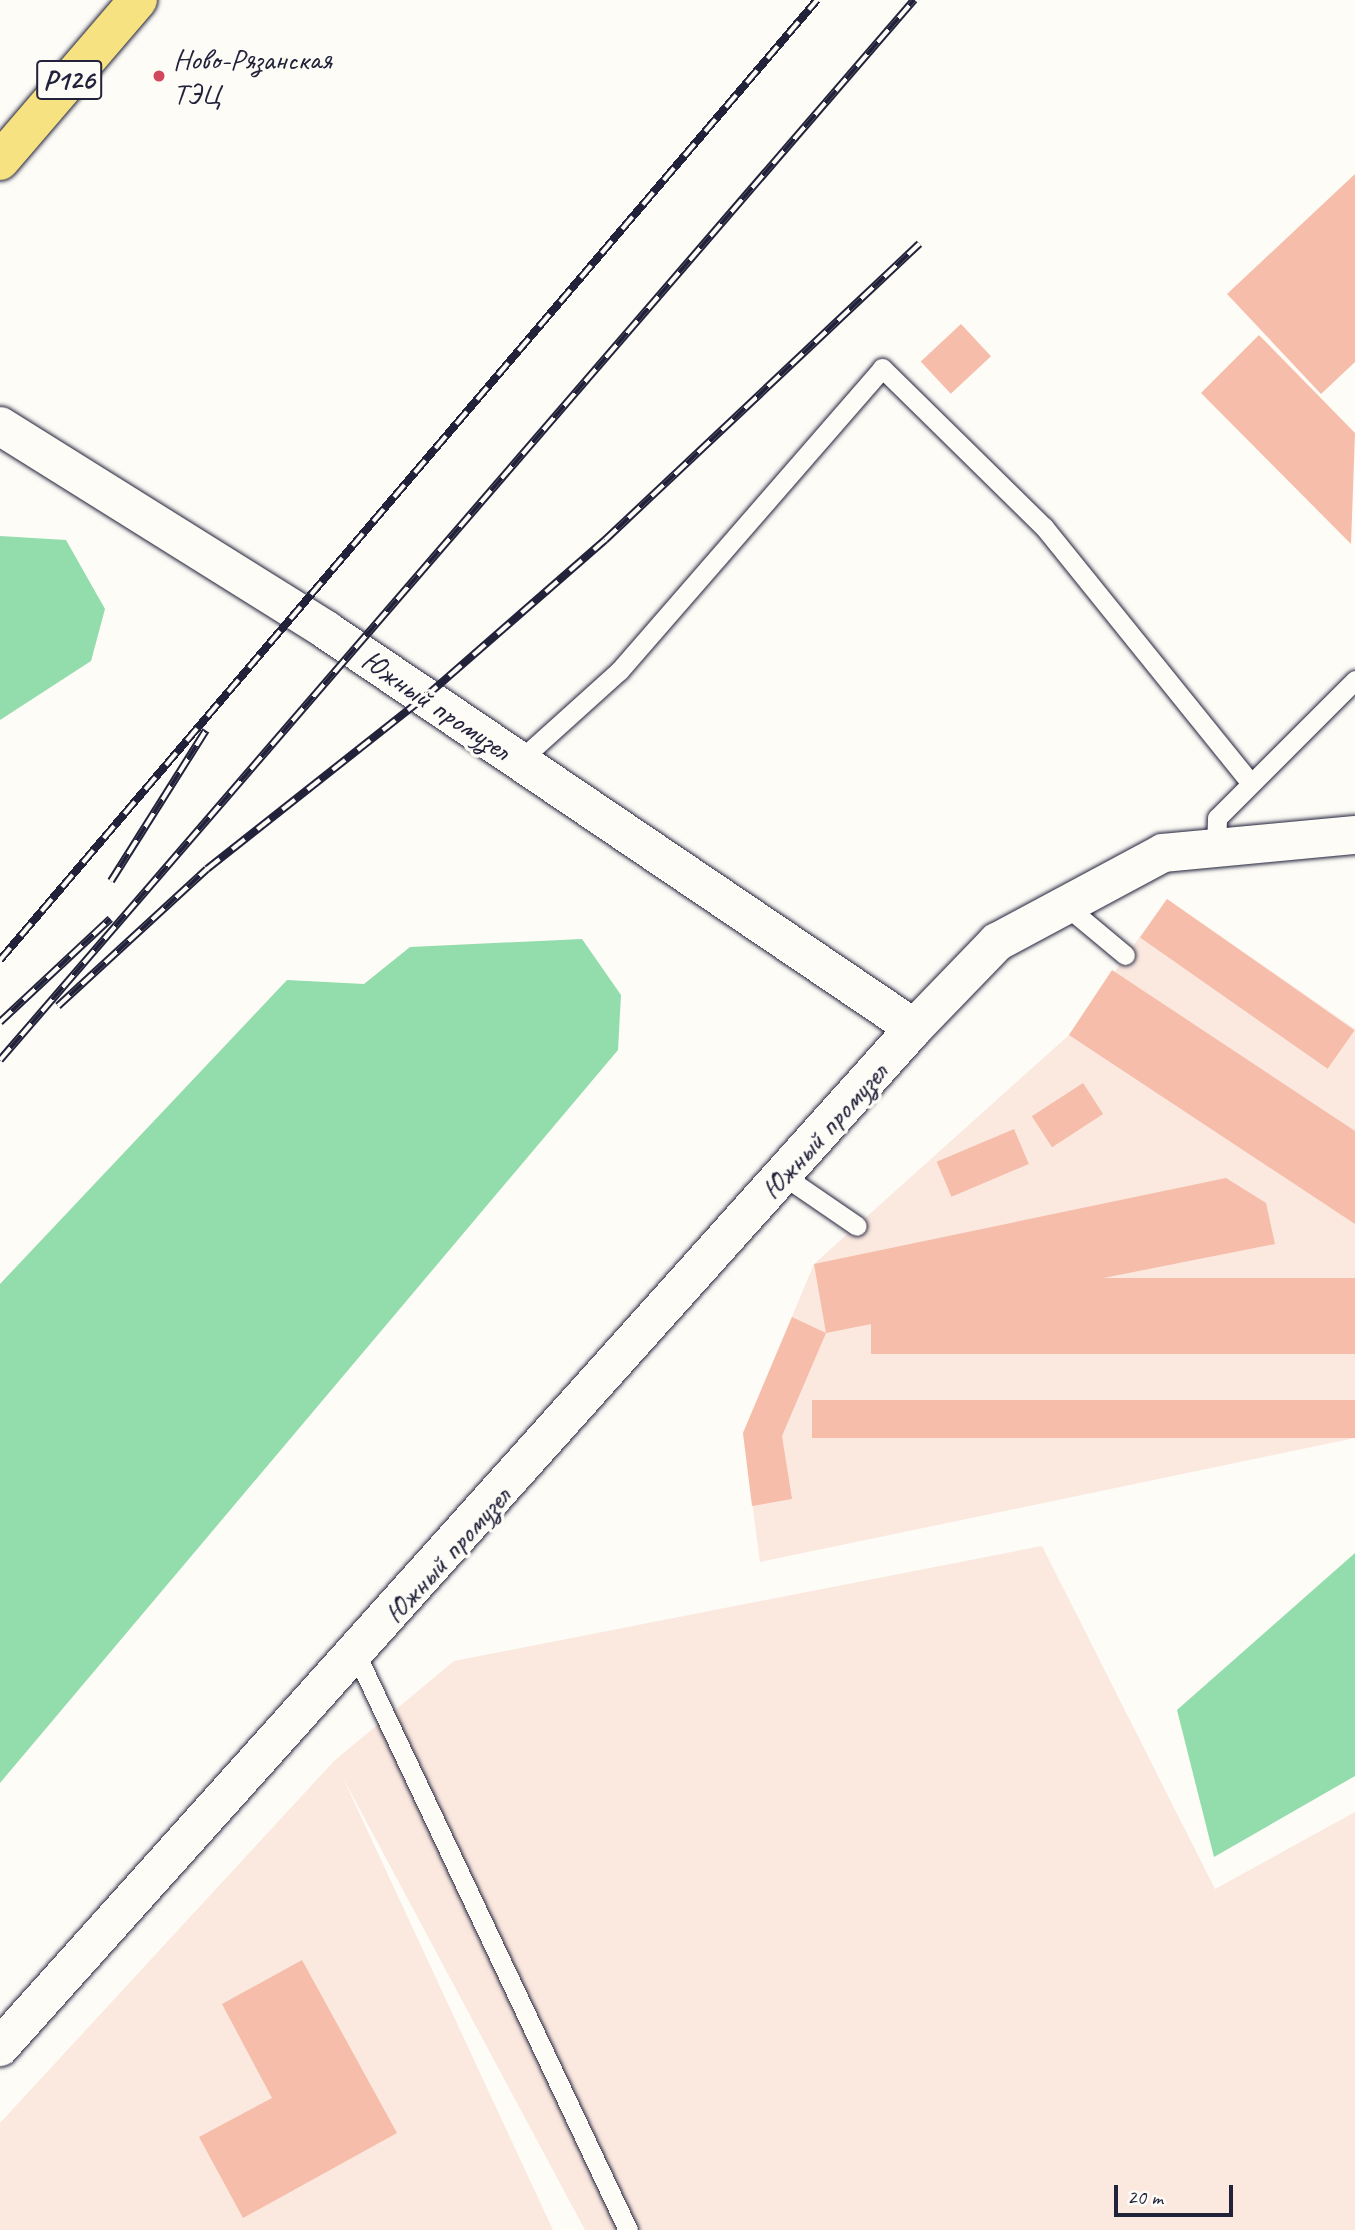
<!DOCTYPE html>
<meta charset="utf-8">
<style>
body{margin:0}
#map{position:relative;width:1355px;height:2230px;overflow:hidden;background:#fdfcf7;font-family:Caveat,sans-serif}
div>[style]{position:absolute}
.built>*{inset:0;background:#fbe9e0}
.green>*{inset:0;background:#93dcac}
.building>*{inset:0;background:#f5bdaa;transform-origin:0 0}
.roads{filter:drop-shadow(0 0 2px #22223b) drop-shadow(0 0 2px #22223b)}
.lane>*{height:19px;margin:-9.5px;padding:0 9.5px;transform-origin:9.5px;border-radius:9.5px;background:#fdfcf7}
.street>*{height:38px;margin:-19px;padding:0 19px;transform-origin:19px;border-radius:19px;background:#fdfcf7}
.primary>*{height:38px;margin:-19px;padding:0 19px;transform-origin:19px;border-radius:19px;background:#f6e281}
.rail>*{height:8px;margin-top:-4px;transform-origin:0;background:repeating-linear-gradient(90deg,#fdfcf7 0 16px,#22223b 0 32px);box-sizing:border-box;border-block:2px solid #22223b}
.dots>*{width:19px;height:19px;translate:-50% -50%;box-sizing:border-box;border:4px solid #fdfcf7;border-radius:50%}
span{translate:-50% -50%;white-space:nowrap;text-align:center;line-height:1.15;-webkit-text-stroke:7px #fdfcf7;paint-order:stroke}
.shield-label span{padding:2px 5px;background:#fdfcf7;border:2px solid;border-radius:5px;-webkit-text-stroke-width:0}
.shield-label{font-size:28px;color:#22223b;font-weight:700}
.poi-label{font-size:30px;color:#22223b}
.left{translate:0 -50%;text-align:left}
.street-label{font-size:30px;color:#22223b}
.scale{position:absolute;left:1114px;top:2185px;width:119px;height:32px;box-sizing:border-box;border:4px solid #22223b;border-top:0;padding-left:9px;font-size:21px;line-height:24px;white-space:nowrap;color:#22223b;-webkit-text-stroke:5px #fdfcf7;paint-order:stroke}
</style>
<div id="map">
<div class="built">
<div style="clip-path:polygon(1167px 899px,1355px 1029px,1355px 1438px,760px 1562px,743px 1433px,814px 1264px,1069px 1035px)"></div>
<div style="clip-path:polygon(1042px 1546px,1215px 1889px,1355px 1812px,1355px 2230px,585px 2230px,343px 1778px,553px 2230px,0 2230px,0 2123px,334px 1761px,454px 1661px)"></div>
</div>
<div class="green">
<div style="clip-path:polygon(0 536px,66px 540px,105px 609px,91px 661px,0 720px)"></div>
<div style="clip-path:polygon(582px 939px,621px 995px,618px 1050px,0 1783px,0 1284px,287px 980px,364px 984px,410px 947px)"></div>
<div style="clip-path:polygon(1355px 1553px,1355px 1776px,1214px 1857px,1177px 1710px)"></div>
</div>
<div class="building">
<div style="clip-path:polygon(1355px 174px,1355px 362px,1321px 394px,1227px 294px)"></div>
<div style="left:961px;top:324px;width:44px;height:55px;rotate:47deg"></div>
<div style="clip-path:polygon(1259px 335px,1355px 433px,1351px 544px,1201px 393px)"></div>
<div style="left:1167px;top:899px;width:229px;height:47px;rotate:35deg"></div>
<div style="clip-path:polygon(1112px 970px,1355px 1131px,1355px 1224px,1069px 1035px)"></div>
<div style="left:1083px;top:1083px;width:37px;height:61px;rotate:57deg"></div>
<div style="left:1014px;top:1129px;width:38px;height:84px;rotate:67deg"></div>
<div style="clip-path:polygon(1226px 1178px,1266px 1203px,1275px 1244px,826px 1333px,814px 1264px)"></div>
<div style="left:1355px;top:1278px;width:76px;height:484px;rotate:90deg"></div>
<div style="clip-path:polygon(792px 1317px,826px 1333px,782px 1436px,792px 1499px,752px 1506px,743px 1433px)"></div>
<div style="left:1355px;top:1400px;width:38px;height:543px;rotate:90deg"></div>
<div style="clip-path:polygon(302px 1960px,397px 2133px,243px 2218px,199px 2137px,272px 2098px,222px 2004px)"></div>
</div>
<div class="roads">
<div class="lane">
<div style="left:519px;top:761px;width:135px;rotate:-42deg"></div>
<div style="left:619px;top:671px;width:401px;rotate:-49deg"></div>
<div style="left:882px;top:368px;width:227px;rotate:44.5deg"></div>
<div style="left:1044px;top:527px;width:325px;rotate:51.1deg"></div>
<div style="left:1216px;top:848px;width:30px;rotate:-88deg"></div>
<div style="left:1217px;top:818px;width:195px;rotate:-45deg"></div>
<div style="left:1065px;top:905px;width:78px;rotate:39.8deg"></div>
<div style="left:784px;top:1176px;width:88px;rotate:34.4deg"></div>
<div style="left:357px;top:1656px;width:635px;rotate:64.73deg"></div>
</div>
<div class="street">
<div style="left:0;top:426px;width:385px;rotate:32deg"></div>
<div style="left:326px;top:630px;width:710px;rotate:34.09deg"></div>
<div style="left:914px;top:1028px;width:1369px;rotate:131.89deg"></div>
<div style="left:914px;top:1028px;width:120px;rotate:-46deg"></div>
<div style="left:997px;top:942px;width:188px;rotate:-28.2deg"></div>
<div style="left:1163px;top:853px;width:193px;rotate:-5.4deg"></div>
</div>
<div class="primary">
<div style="left:0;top:161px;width:212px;rotate:-49.4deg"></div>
</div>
</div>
<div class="rail">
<div style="left:111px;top:881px;width:178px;rotate:-57.8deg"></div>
<div style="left:0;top:960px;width:1261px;rotate:-49.6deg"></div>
<div style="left:58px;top:1006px;width:202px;rotate:-42.6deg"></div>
<div style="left:207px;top:869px;width:278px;rotate:-38.3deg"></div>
<div style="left:425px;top:697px;width:239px;rotate:-41.1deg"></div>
<div style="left:605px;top:540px;width:432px;rotate:-43.3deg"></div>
<div style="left:0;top:1022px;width:151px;rotate:-43.1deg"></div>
<div style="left:0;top:1060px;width:1400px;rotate:-49.23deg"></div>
</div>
<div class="dots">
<div style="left:159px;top:76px;background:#d1495b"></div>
</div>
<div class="shield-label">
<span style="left:69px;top:80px">Р126</span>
</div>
<div class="poi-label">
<span class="left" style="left:173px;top:76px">Ново-Рязанская<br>ТЭЦ</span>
</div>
<div class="street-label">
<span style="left:436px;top:705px;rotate:34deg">Южный промузел</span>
<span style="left:824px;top:1131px;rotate:-48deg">Южный промузел</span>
<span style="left:447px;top:1555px;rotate:-48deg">Южный промузел</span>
</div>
<div class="scale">20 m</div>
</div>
